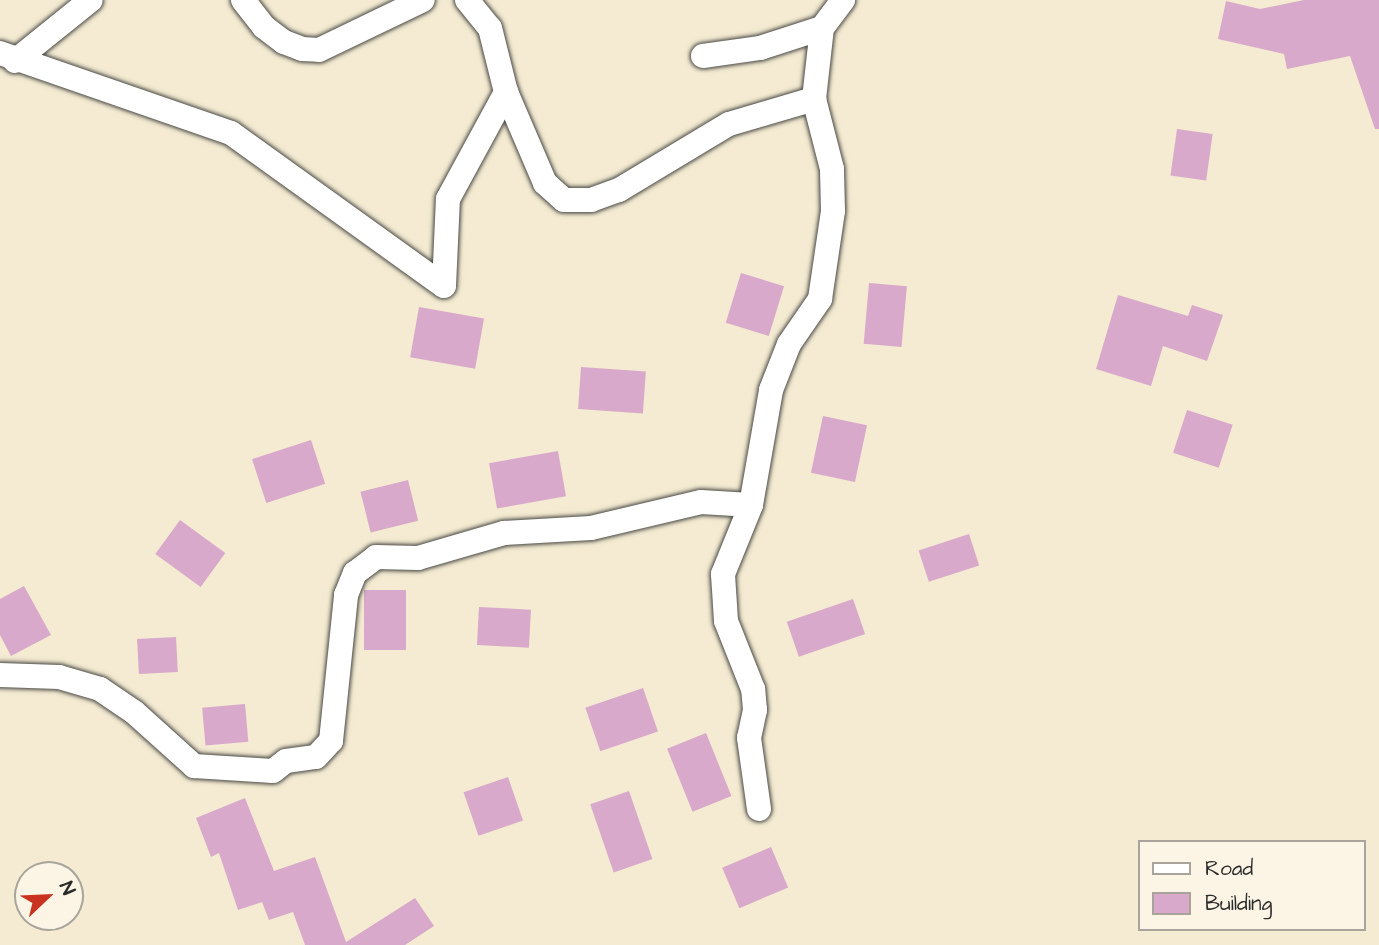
<!DOCTYPE html>
<style>
body{margin:0}
#map{position:relative;width:1379px;height:945px;overflow:hidden;background:#f4ebd2;font-family:"Architects Daughter",sans-serif}
div>[style]{position:absolute}
.building>*{inset:0;background:#d8a9ca;transform-origin:0 0}
.roads{filter:drop-shadow(0 0 2px #494844) drop-shadow(0 0 2px #494844)}
.minor>*{height:24px;margin:-12px;padding:0 12px;transform-origin:12px;border-radius:12px;background:#fff}
span{translate:-50% -50%;white-space:nowrap;text-align:center;line-height:1.15;-webkit-text-stroke:5px #fcf5e5;paint-order:stroke}
.legend{position:absolute;left:1138px;top:840px;width:228px;height:91px;box-sizing:border-box;background:#fcf5e5;border:2px solid #a8a49b;margin:0;padding:9px 12px;list-style:none;font-size:21px;color:#2b2b2b}
.legend li{display:flex;align-items:center;gap:14px;height:35px}
.legend b{width:35px;border:2px solid #a8a49b}
.north{position:absolute;left:14px;top:861px;width:70px;height:70px;box-sizing:border-box;background:#fcf5e5;border:2px solid #a8a49b;border-radius:50%;rotate:67deg;font-size:19px;font-weight:700;line-height:28px;text-align:center;color:#2b2b2b}
.north::after{content:'';display:block;margin:auto;width:24px;height:32px;background:#c8321e;clip-path:polygon(50% 0,100% 100%,50% 72%,0 100%)}
</style>
<div id="map">
<div class="building">
<div style="clip-path:polygon(1304px 0,1379px 0,1379px 129px,1375px 129px,1350px 56px,1287px 69px,1284px 54px,1218px 39px,1226px 1px,1260px 9px)"></div>
<div style="left:1177px;top:129px;width:36px;height:47px;rotate:8deg"></div>
<div style="left:741px;top:273px;width:45px;height:52px;rotate:17deg"></div>
<div style="left:869px;top:283px;width:38px;height:61px;rotate:5deg"></div>
<div style="clip-path:polygon(1118px 295px,1188px 316px,1192px 305px,1223px 315px,1207px 361px,1163px 346px,1151px 386px,1096px 369px)"></div>
<div style="left:419px;top:307px;width:66px;height:51px;rotate:10deg"></div>
<div style="left:581px;top:367px;width:65px;height:42px;rotate:4deg"></div>
<div style="left:1187px;top:410px;width:48px;height:45px;rotate:18deg"></div>
<div style="left:823px;top:416px;width:45px;height:58px;rotate:12deg"></div>
<div style="left:311px;top:440px;width:46px;height:62px;rotate:72deg"></div>
<div style="left:558px;top:451px;width:46px;height:70px;rotate:80deg"></div>
<div style="left:408px;top:480px;width:42px;height:49px;rotate:76deg"></div>
<div style="left:180px;top:520px;width:56px;height:42px;rotate:36deg"></div>
<div style="left:969px;top:534px;width:33px;height:53px;rotate:72deg"></div>
<div style="clip-path:polygon(24px 586px,51px 635px,11px 656px,0 635px,0 599px)"></div>
<div style="left:364px;top:590px;width:42px;height:60px"></div>
<div style="left:853px;top:599px;width:37px;height:70px;rotate:71deg"></div>
<div style="left:479px;top:607px;width:52px;height:38px;rotate:3deg"></div>
<div style="left:176px;top:637px;width:35px;height:39px;rotate:87deg"></div>
<div style="left:643px;top:688px;width:46px;height:61px;rotate:71deg"></div>
<div style="left:245px;top:704px;width:38px;height:43px;rotate:85deg"></div>
<div style="left:706px;top:733px;width:68px;height:42px;rotate:68deg"></div>
<div style="left:508px;top:777px;width:46px;height:47px;rotate:71deg"></div>
<div style="left:629px;top:791px;width:72px;height:41px;rotate:71deg"></div>
<div style="clip-path:polygon(245px 798px,274px 871px,315px 857px,346px 942px,415px 898px,434px 926px,405px 945px,305px 945px,293px 912px,269px 920px,262px 902px,238px 910px,219px 853px,211px 857px,196px 818px)"></div>
<div style="left:771px;top:847px;width:44px;height:53px;rotate:67deg"></div>
</div>
<div class="roads">
<div class="minor">
<div style="left:243px;top:0;width:34px;rotate:52deg"></div>
<div style="left:264px;top:27px;width:25px;rotate:37deg"></div>
<div style="left:284px;top:42px;width:19px;rotate:21deg"></div>
<div style="left:302px;top:49px;width:17px;rotate:3deg"></div>
<div style="left:319px;top:50px;width:115px;rotate:-25.7deg"></div>
<div style="left:467px;top:0;width:36px;rotate:51deg"></div>
<div style="left:490px;top:28px;width:66px;rotate:76deg"></div>
<div style="left:506px;top:92px;width:99px;rotate:66.8deg"></div>
<div style="left:545px;top:183px;width:25px;rotate:42deg"></div>
<div style="left:564px;top:200px;width:27px"></div>
<div style="left:591px;top:200px;width:30px;rotate:-20deg"></div>
<div style="left:619px;top:190px;width:128px;rotate:-31deg"></div>
<div style="left:729px;top:124px;width:89px;rotate:-16.4deg"></div>
<div style="left:0;top:53px;width:244px;rotate:19.1deg"></div>
<div style="left:231px;top:133px;width:262px;rotate:35.7deg"></div>
<div style="left:703px;top:56px;width:58px;rotate:-8deg"></div>
<div style="left:760px;top:48px;width:65px;rotate:-17.9deg"></div>
<div style="left:15px;top:61px;width:97px;rotate:-38.8deg"></div>
<div style="left:444px;top:286px;width:87px;rotate:-87.4deg"></div>
<div style="left:448px;top:199px;width:122px;rotate:-61.5deg"></div>
<div style="left:0;top:675px;width:59px;rotate:1.9deg"></div>
<div style="left:59px;top:677px;width:43px;rotate:16.3deg"></div>
<div style="left:100px;top:689px;width:41px;rotate:34.1deg"></div>
<div style="left:134px;top:712px;width:81px;rotate:42deg"></div>
<div style="left:194px;top:766px;width:79px;rotate:3.6deg"></div>
<div style="left:273px;top:771px;width:16px;rotate:-38deg"></div>
<div style="left:286px;top:761px;width:30px;rotate:-8deg"></div>
<div style="left:316px;top:757px;width:22px;rotate:-47deg"></div>
<div style="left:331px;top:741px;width:147px;rotate:-84.1deg"></div>
<div style="left:346px;top:595px;width:24px;rotate:-68deg"></div>
<div style="left:355px;top:573px;width:26px;rotate:-37deg"></div>
<div style="left:376px;top:557px;width:42px;rotate:1.4deg"></div>
<div style="left:418px;top:558px;width:90px;rotate:-16.2deg"></div>
<div style="left:504px;top:533px;width:87px;rotate:-3.3deg"></div>
<div style="left:591px;top:528px;width:113px;rotate:-13.3deg"></div>
<div style="left:701px;top:502px;width:50px;rotate:3.4deg"></div>
<div style="left:759px;top:809px;width:72px;rotate:-98deg"></div>
<div style="left:749px;top:738px;width:29px;rotate:-78deg"></div>
<div style="left:755px;top:710px;width:21px;rotate:-95deg"></div>
<div style="left:753px;top:689px;width:73px;rotate:-111.7deg"></div>
<div style="left:726px;top:621px;width:47px;rotate:-93.7deg"></div>
<div style="left:723px;top:574px;width:74px;rotate:-67.9deg"></div>
<div style="left:751px;top:505px;width:117px;rotate:-80.1deg"></div>
<div style="left:771px;top:390px;width:49px;rotate:-68.6deg"></div>
<div style="left:789px;top:344px;width:55px;rotate:-55.4deg"></div>
<div style="left:820px;top:299px;width:89px;rotate:-81.6deg"></div>
<div style="left:833px;top:211px;width:42px;rotate:-91.4deg"></div>
<div style="left:832px;top:169px;width:72px;rotate:-104.4deg"></div>
<div style="left:814px;top:99px;width:71px;rotate:-83.6deg"></div>
<div style="left:822px;top:28px;width:35px;rotate:-53deg"></div>
</div>
</div>
<ul class="legend">
<li><b style="height:9px;background:#fff"></b>Road</li>
<li><b style="height:19px;background:#d8a9ca"></b>Building</li>
</ul>
<div class="north">N</div>
</div>
